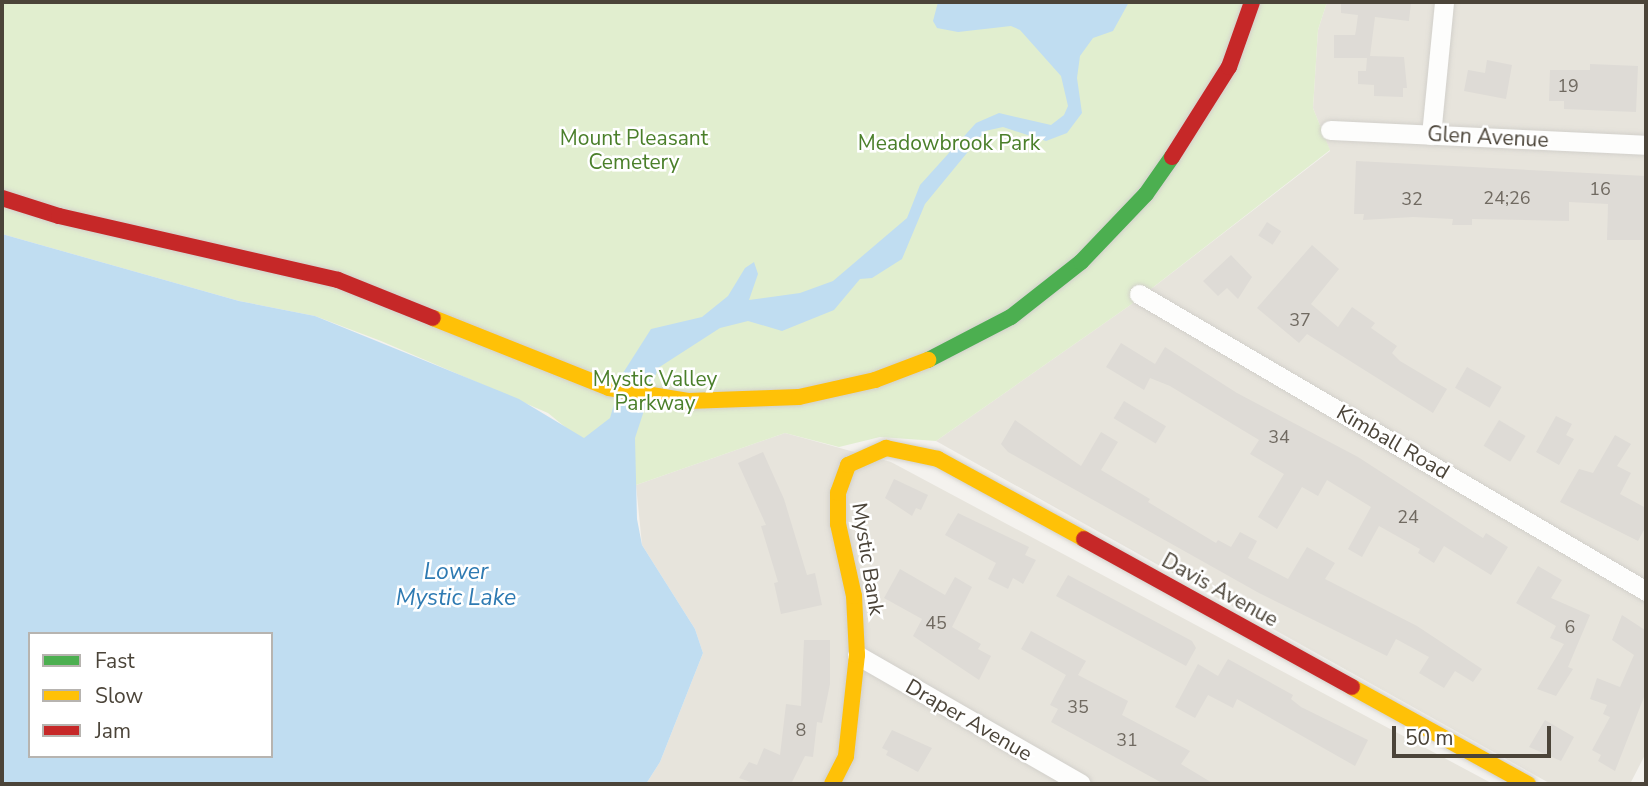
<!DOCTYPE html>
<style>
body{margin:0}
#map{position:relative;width:1648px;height:786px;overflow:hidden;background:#f4f2ee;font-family:"Nunito Sans",sans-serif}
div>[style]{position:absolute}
.residential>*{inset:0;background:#e7e4dc}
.green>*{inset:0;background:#e1eecf}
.water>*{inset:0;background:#c0ddf1}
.building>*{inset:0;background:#dedbd6;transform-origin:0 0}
.roads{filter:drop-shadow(0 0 2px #d2d0cb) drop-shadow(0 0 2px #d2d0cb)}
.street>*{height:19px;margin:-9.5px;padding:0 9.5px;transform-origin:9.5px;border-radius:9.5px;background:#fdfdfc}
.fast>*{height:16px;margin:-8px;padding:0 8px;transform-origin:8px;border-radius:8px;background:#4caf50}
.slow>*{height:16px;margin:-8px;padding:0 8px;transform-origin:8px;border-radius:8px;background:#ffc107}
.jam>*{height:16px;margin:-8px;padding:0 8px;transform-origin:8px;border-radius:8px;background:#c62828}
span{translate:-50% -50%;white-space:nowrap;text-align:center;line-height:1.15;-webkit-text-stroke:5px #fff;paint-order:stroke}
.number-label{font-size:18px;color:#706a61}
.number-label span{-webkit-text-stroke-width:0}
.street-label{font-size:21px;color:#4b4439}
.park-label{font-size:21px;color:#4a7f2a}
.water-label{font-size:23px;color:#2e7ab2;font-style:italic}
.frame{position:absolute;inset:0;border:4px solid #4b4439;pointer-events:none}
.legend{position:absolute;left:28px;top:632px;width:245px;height:126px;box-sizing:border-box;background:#fff;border:2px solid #b7b4b0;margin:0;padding:9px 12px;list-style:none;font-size:21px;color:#4b4439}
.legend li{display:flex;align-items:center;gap:14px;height:35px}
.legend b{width:35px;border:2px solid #b7b4b0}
.scale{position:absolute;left:1392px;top:726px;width:159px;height:32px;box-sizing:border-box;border:4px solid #4b4439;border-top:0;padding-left:9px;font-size:21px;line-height:24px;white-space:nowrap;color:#4b4439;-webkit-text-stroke:5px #fff;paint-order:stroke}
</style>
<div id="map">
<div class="residential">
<div style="clip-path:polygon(1327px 2px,1646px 2px,1646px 753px,1630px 784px,1551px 784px,936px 441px,1129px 306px,1330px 151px,1313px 108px,1318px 30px)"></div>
<div style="clip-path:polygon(785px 433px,891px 462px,1493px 784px,646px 784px,660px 762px,703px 653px,695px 629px,642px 545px,636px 485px)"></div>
</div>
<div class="green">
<div style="clip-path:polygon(2px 2px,1327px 2px,1318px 30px,1313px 108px,1330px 150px,1129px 306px,936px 441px,880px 437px,839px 447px,785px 433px,636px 485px,548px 413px,381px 341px,315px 316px,239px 301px,2px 234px)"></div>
</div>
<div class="water">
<div style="clip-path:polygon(evenodd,938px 2px,1129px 2px,1113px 31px,1093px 38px,1080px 56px,1077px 78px,1082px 113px,1067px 133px,1046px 141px,1003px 127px,985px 131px,925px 204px,902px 259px,872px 278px,860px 279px,834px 310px,782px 331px,748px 321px,720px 328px,658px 368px,635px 438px,637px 519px,642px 545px,695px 629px,703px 653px,660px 762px,646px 784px,2px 784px,2px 234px,239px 301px,315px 316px,519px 399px,584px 438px,610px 418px,623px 373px,651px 329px,702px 317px,728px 296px,745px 268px,754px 262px,758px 274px,749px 300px,800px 293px,833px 281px,907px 218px,920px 185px,976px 123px,999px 113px,1051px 125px,1064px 115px,1068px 106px,1061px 76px,1020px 30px,1011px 26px,958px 32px,937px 28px,933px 21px,938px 2px,30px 634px,271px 634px,271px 756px,30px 756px,30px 634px)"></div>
</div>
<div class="building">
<div style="clip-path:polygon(1341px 2px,1411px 2px,1409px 21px,1375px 17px,1370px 56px,1404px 57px,1407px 88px,1403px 88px,1403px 97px,1374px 96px,1374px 85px,1358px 84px,1358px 71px,1366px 71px,1367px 58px,1334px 58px,1334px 35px,1355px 35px,1356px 30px,1358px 15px,1341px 13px)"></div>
<div style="clip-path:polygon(1487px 60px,1512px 65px,1506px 99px,1464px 91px,1468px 70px,1485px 73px)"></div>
<div style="clip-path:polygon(1590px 64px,1638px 66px,1636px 112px,1564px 109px,1564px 101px,1549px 101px,1550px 70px,1590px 70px)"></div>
<div style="clip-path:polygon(1356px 161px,1646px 176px,1646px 240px,1607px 240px,1608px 204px,1569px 202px,1569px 221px,1472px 219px,1472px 225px,1452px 225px,1453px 219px,1413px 217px,1363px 220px,1364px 214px,1354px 214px)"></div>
<div style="left:1267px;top:222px;width:17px;height:16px;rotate:33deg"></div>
<div style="clip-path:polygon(1312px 245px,1339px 269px,1311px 304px,1338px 327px,1352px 307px,1375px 323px,1371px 328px,1397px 346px,1392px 353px,1400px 361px,1447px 389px,1433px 413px,1307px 334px,1299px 343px,1257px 308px)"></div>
<div style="clip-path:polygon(1231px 255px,1252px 277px,1238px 299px,1227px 288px,1218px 296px,1203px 281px)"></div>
<div style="clip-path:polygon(1121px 343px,1155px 364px,1165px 347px,1237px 393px,1358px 457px,1483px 538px,1486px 533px,1508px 547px,1491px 575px,1444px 546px,1434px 563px,1418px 553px,1420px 549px,1379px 526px,1362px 557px,1348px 549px,1371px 507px,1327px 480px,1318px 496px,1302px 487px,1277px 529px,1258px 517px,1284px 474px,1250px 454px,1259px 440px,1170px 386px,1150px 378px,1144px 390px,1106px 367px)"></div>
<div style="left:1467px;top:367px;width:40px;height:24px;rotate:30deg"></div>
<div style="left:1124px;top:401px;width:49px;height:20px;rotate:31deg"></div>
<div style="clip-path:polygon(1556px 416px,1572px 424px,1566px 435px,1574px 439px,1559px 465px,1536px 452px)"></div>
<div style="clip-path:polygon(1015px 420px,1081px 466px,1101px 432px,1118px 442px,1101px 470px,1150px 499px,1148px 502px,1216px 543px,1218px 540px,1231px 547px,1240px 532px,1257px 541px,1248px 558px,1288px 579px,1307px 547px,1335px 563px,1325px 579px,1417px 626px,1482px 669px,1473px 682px,1455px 671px,1444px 688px,1419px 673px,1429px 657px,1396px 639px,1387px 656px,1259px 593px,1008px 452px,1001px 444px)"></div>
<div style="left:1499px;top:420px;width:31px;height:30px;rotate:31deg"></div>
<div style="clip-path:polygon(1615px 435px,1631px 444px,1617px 466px,1631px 473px,1620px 494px,1646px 508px,1646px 526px,1638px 541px,1560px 502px,1579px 469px,1593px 473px)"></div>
<div style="clip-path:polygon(763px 452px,784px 499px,807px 575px,815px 573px,822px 605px,781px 614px,774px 583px,778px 582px,761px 526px,766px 525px,738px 463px)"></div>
<div style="clip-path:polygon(894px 479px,928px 495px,921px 510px,916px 508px,912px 516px,885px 498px)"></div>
<div style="clip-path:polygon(958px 513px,1029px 547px,1025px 555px,1036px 560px,1023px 584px,1013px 578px,1008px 589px,988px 579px,996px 563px,945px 535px)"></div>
<div style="clip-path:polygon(1538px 566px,1562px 580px,1551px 598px,1590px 615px,1568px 667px,1573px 669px,1556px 696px,1537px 689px,1564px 644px,1550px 638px,1556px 626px,1516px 603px)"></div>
<div style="clip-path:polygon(900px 569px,945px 595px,955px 577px,972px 587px,952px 627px,981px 644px,978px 649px,991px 656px,979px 680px,913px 636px,922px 619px,884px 598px)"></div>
<div style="clip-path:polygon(1068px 575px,1192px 641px,1196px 648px,1186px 666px,1056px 596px)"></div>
<div style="clip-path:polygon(1622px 615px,1645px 630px,1646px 626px,1646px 692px,1615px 771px,1598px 761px,1601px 755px,1592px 750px,1610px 717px,1603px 714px,1607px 705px,1590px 699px,1597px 678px,1620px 687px,1634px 655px,1612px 640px)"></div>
<div style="clip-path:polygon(1031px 631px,1086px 661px,1078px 675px,1128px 701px,1122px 715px,1190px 751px,1181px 764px,1214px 784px,1164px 784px,1051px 722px,1058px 709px,1050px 705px,1066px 675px,1021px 649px)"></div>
<div style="clip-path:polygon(804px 640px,830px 640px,830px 684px,822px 723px,817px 722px,813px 757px,805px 756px,791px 784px,756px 784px,739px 778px,749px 762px,757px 765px,764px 748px,780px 755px,786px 704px,801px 706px)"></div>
<div style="clip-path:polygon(1228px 659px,1293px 695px,1291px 699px,1301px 707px,1368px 740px,1355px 766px,1237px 699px,1233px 708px,1208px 695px,1195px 718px,1175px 707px,1198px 664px,1218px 676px)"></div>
<div style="clip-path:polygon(1545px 720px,1574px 737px,1561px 761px,1529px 747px)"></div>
<div style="clip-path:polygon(892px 730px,932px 748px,918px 772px,886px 755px,888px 751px,882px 748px)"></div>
</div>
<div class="roads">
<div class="street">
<div style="left:1330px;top:130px;width:316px;rotate:2.7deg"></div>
<div style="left:1431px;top:135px;width:134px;rotate:-84.4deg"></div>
<div style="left:1139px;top:294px;width:588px;rotate:30.36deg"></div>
<div style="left:857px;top:655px;width:258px;rotate:29.9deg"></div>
</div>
<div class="fast">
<div style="left:928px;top:360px;width:93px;rotate:-27.4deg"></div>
<div style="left:1011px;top:317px;width:89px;rotate:-38.2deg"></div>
<div style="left:1081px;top:262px;width:94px;rotate:-46.3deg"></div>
<div style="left:1146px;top:194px;width:45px;rotate:-54.9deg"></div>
</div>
<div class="slow">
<div style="left:433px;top:318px;width:189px;rotate:21.7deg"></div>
<div style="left:609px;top:388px;width:80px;rotate:9.3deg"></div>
<div style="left:688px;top:401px;width:111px;rotate:-2.1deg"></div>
<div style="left:799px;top:397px;width:78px;rotate:-12.6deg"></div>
<div style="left:875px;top:380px;width:57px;rotate:-20.7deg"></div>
<div style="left:1352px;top:687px;width:201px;rotate:28.9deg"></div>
<div style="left:832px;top:784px;width:31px;rotate:-63deg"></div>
<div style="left:846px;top:756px;width:102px;rotate:-83.8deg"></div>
<div style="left:857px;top:655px;width:59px;rotate:-92.9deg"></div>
<div style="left:854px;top:596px;width:74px;rotate:-102.5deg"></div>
<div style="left:838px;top:524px;width:31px;rotate:-90deg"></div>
<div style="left:838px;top:493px;width:30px;rotate:-70deg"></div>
<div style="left:848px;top:465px;width:42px;rotate:-24.1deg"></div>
<div style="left:886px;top:448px;width:53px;rotate:11.9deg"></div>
<div style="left:938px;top:459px;width:166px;rotate:28.7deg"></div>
</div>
<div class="jam">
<div style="left:1172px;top:157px;width:107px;rotate:-57.7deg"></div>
<div style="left:1229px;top:67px;width:69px;rotate:-70.5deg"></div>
<div style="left:2px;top:198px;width:60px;rotate:17.5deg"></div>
<div style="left:59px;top:216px;width:286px;rotate:12.9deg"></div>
<div style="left:338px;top:280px;width:102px;rotate:21.8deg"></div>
<div style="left:1084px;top:539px;width:306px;rotate:28.9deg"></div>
</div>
</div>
<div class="number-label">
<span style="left:1568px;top:86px">19</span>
<span style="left:1600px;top:189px">16</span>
<span style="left:1507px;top:198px">24;26</span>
<span style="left:1412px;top:199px">32</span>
<span style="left:1300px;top:320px">37</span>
<span style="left:1279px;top:437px">34</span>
<span style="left:1408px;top:517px">24</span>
<span style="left:936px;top:623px">45</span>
<span style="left:1570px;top:627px">6</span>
<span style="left:1078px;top:707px">35</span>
<span style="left:801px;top:730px">8</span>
<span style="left:1127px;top:740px">31</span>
</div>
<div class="street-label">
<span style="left:1488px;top:137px;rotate:3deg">Glen Avenue</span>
<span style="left:1393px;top:442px;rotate:30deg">Kimball Road</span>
<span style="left:868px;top:559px;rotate:81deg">Mystic Bank</span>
<span style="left:1220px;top:590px;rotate:29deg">Davis Avenue</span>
<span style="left:969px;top:720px;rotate:30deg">Draper Avenue</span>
</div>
<div class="park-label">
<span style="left:634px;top:150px">Mount Pleasant<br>Cemetery</span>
<span style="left:949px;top:143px">Meadowbrook Park</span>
<span style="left:655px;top:391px">Mystic Valley<br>Parkway</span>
</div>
<div class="water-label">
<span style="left:456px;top:585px">Lower<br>Mystic Lake</span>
</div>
<div class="frame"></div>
<ul class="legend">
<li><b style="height:9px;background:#4caf50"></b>Fast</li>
<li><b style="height:9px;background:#ffc107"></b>Slow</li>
<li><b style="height:9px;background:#c62828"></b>Jam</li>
</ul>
<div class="scale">50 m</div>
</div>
